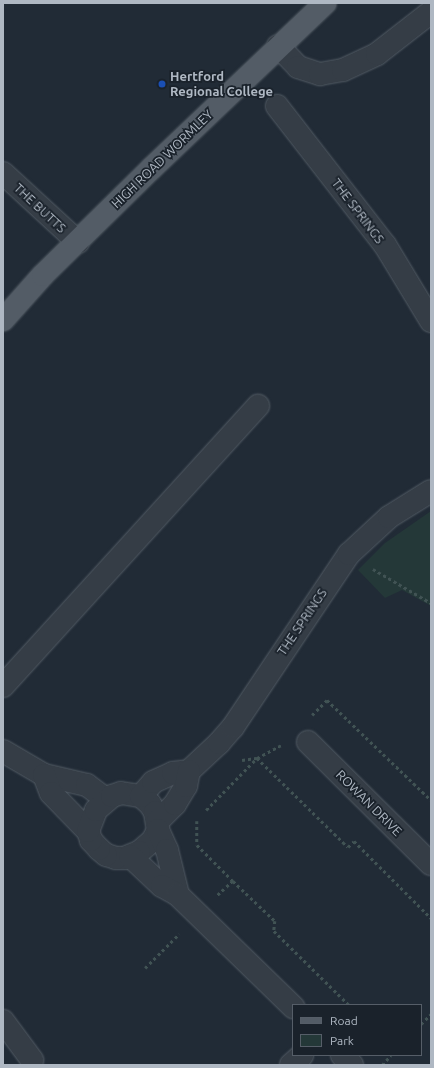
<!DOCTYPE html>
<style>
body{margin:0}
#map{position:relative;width:434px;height:1068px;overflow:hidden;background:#212b36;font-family:Ubuntu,sans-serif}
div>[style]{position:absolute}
.green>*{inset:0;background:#243838}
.path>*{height:2.5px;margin-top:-1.25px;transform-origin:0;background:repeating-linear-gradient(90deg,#415354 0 3px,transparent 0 6px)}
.roads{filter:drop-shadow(0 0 1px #525b64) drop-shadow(0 0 1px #525b64)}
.minor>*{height:22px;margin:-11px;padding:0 11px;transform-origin:11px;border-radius:11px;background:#353d46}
.major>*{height:22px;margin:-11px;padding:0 11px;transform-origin:11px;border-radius:11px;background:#535c66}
.dots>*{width:11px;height:11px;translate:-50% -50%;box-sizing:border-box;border:2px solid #1a222b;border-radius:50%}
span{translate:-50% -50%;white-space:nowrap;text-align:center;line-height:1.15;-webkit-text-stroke:3.5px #1a222b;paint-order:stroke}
.poi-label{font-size:13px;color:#afb8c3;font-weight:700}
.left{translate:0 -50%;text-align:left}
.street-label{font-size:13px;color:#afb8c3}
.frame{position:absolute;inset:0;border:4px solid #afb8c3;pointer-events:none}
.legend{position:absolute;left:292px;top:1004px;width:130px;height:52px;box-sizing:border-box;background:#1a222b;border:1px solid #565e68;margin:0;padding:5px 7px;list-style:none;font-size:12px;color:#afb8c3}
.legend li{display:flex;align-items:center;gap:8px;height:20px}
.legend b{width:20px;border:1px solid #565e68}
</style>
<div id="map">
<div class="green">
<div style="clip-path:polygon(431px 511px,431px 606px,402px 590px,385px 598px,358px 570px,385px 543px)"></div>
</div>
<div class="path">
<div style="left:373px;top:569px;width:67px;rotate:30.4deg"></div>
<div style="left:312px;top:715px;width:21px;rotate:-45deg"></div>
<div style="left:327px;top:700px;width:144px;rotate:43.9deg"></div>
<div style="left:242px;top:760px;width:15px;rotate:-8deg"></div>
<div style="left:257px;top:758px;width:27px;rotate:-28deg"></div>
<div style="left:206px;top:810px;width:73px;rotate:-45.6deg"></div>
<div style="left:257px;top:758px;width:127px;rotate:44.4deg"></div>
<div style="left:348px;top:847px;width:8px;rotate:-45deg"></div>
<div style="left:354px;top:841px;width:109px;rotate:45deg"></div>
<div style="left:197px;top:821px;width:24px;rotate:90deg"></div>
<div style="left:197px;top:845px;width:51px;rotate:45deg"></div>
<div style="left:233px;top:881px;width:21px;rotate:137deg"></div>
<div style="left:233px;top:881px;width:58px;rotate:43.6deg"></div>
<div style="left:275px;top:921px;width:10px;rotate:96deg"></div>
<div style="left:274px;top:931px;width:105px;rotate:44.6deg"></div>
<div style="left:145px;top:968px;width:48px;rotate:-45deg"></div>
<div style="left:421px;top:1024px;width:14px;rotate:-45deg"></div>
<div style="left:382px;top:1065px;width:13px;rotate:-48deg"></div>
</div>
<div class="roads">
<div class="minor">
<div style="left:278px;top:46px;width:29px;rotate:46deg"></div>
<div style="left:298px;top:67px;width:23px;rotate:18deg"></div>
<div style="left:320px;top:74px;width:23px;rotate:-10deg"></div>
<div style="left:343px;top:70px;width:38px;rotate:-25deg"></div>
<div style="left:377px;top:54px;width:68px;rotate:-37.9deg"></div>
<div style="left:277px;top:106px;width:176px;rotate:52.2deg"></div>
<div style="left:385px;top:245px;width:89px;rotate:58.8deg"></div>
<div style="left:3px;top:173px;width:102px;rotate:42.6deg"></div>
<div style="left:3px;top:686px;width:379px;rotate:-47.7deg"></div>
<div style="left:308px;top:742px;width:173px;rotate:44.8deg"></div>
<div style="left:3px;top:751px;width:48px;rotate:30.3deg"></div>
<div style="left:44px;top:775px;width:44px;rotate:13.1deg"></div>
<div style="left:87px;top:785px;width:25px;rotate:37deg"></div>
<div style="left:44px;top:775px;width:19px;rotate:69deg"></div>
<div style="left:51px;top:793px;width:53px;rotate:45.8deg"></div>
<div style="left:121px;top:793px;width:20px;rotate:9deg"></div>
<div style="left:141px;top:796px;width:12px;rotate:42deg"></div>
<div style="left:150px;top:804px;width:9px;rotate:58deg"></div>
<div style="left:155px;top:812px;width:18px;rotate:81deg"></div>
<div style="left:158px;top:830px;width:11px;rotate:117deg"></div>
<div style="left:153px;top:840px;width:18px;rotate:139deg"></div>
<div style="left:139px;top:852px;width:16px;rotate:158deg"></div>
<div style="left:124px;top:858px;width:8px;rotate:180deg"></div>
<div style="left:116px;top:858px;width:10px;rotate:-163deg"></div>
<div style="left:106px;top:855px;width:9px;rotate:-139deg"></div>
<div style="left:99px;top:849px;width:12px;rotate:-132deg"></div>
<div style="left:91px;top:840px;width:9px;rotate:-108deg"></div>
<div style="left:88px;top:831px;width:22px;rotate:-69deg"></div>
<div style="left:96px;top:810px;width:21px;rotate:-41deg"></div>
<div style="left:112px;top:796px;width:9px;rotate:-18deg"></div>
<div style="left:141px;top:796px;width:18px;rotate:-49deg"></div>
<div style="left:153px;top:782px;width:22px;rotate:-24deg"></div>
<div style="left:173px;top:773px;width:16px;rotate:-7deg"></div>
<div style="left:189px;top:771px;width:41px;rotate:-43deg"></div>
<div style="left:219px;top:743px;width:21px;rotate:-49deg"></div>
<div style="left:233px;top:727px;width:208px;rotate:-56.2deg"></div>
<div style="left:349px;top:554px;width:54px;rotate:-42.8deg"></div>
<div style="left:389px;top:517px;width:49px;rotate:-31.8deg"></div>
<div style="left:158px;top:821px;width:24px;rotate:-45deg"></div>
<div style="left:175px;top:804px;width:21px;rotate:-59deg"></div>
<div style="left:186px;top:786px;width:15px;rotate:-79deg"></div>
<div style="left:158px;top:830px;width:22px;rotate:66deg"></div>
<div style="left:167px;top:850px;width:46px;rotate:76.3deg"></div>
<div style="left:130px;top:856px;width:44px;rotate:43.2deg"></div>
<div style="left:162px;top:886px;width:18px;rotate:29deg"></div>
<div style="left:178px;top:895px;width:161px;rotate:44.2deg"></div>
<div style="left:3px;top:1021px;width:49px;rotate:53.4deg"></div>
<div style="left:342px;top:1055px;width:14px;rotate:45deg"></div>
<div style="left:291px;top:1065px;width:15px;rotate:-42deg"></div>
</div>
<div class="major">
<div style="left:3px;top:320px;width:60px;rotate:-48.4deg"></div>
<div style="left:43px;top:275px;width:153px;rotate:-44.5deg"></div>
<div style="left:152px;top:168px;width:239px;rotate:-43.6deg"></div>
</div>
</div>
<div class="dots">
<div style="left:162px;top:84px;background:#1a4fb4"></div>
</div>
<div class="poi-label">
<span class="left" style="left:170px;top:84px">Hertford<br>Regional College</span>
</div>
<div class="street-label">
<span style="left:162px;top:159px;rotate:-44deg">HIGH ROAD WORMLEY</span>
<span style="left:40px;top:208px;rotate:43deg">THE BUTTS</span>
<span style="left:358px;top:211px;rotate:53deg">THE SPRINGS</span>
<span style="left:302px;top:622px;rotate:-56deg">THE SPRINGS</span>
<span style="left:369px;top:803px;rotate:45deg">ROWAN DRIVE</span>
</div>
<div class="frame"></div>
<ul class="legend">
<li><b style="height:5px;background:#535c66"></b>Road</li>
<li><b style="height:11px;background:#243838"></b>Park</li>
</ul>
</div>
